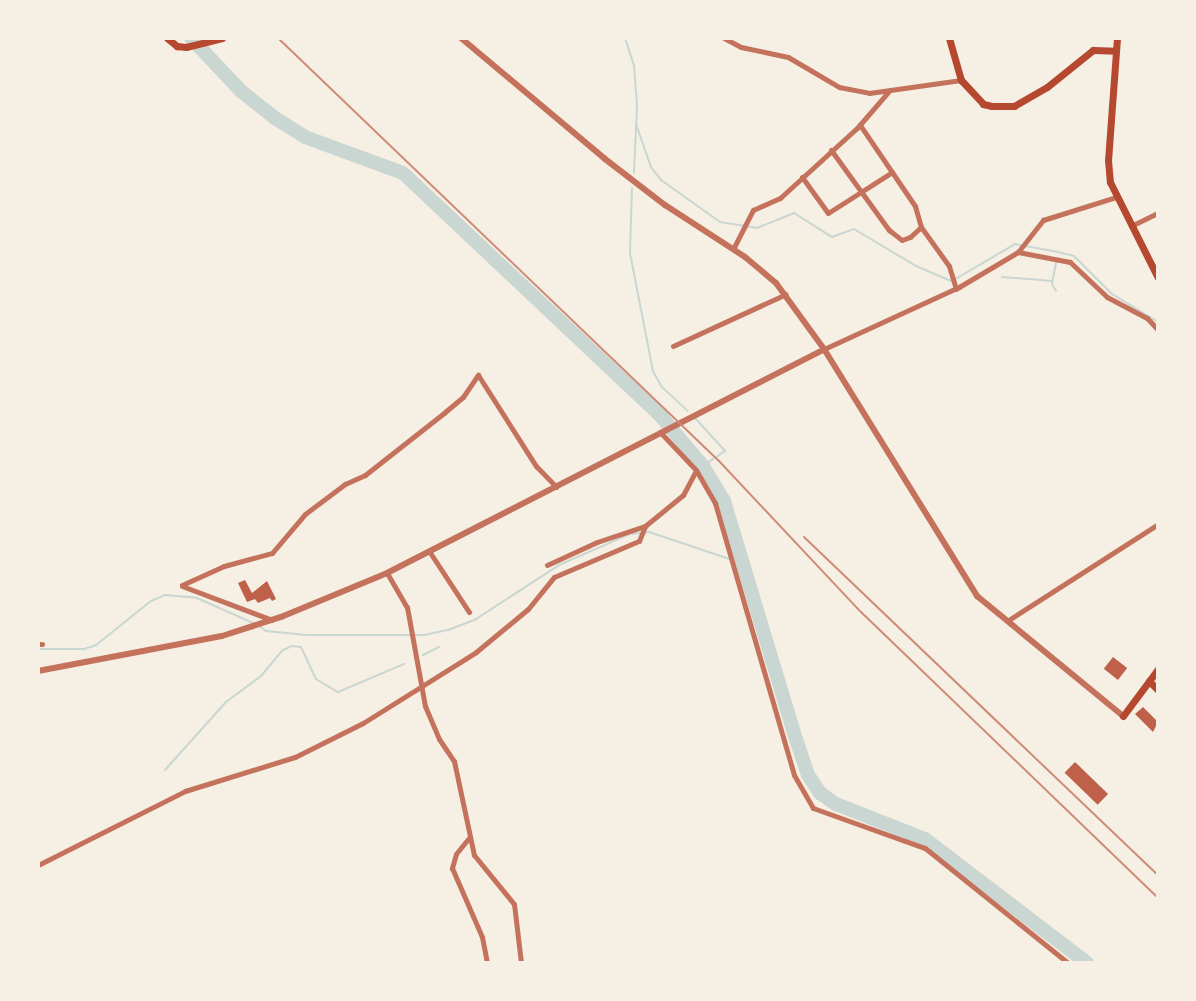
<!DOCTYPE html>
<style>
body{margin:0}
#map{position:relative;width:1196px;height:1001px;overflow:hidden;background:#f6efe4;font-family:Poppins,sans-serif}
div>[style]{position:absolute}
.stream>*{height:2px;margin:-1px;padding:0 1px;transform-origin:1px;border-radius:1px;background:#c9d6d2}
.river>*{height:14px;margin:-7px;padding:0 7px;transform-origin:7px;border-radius:7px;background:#c9d6d2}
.building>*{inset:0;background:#bf614a;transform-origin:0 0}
.minor>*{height:5px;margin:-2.5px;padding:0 2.5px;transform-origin:2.5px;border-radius:2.5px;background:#c5725c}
.tertiary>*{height:6px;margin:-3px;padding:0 3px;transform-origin:3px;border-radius:3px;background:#c5725c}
.secondary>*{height:7px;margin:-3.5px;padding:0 3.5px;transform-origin:3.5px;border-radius:3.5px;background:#b5482f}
.rail>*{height:2px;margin:-1px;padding:0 1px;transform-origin:1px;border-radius:1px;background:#cf8b77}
span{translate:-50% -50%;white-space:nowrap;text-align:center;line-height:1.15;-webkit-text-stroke:8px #f6efe4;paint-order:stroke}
.frame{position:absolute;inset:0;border:40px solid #f6efe4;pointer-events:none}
</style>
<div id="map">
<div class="stream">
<div style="left:625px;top:38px;width:28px;rotate:72deg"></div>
<div style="left:634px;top:65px;width:41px;rotate:85.8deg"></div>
<div style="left:637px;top:106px;width:67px;rotate:92.6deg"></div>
<div style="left:636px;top:124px;width:46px;rotate:70.8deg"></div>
<div style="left:651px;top:167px;width:16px;rotate:52deg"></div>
<div style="left:661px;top:180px;width:72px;rotate:35.4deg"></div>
<div style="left:720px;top:222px;width:37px;rotate:9deg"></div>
<div style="left:757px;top:228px;width:40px;rotate:-22deg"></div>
<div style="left:794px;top:213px;width:45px;rotate:32.3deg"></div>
<div style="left:832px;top:237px;width:23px;rotate:-20deg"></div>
<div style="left:854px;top:229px;width:72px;rotate:30.8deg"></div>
<div style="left:916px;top:266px;width:39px;rotate:23deg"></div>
<div style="left:952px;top:281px;width:73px;rotate:-30.4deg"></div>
<div style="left:1015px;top:244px;width:44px;rotate:10.5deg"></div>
<div style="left:1058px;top:252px;width:16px;rotate:14deg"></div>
<div style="left:1074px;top:256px;width:54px;rotate:45deg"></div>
<div style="left:1112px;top:294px;width:54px;rotate:31.3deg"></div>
<div style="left:632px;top:188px;width:65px;rotate:91.8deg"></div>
<div style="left:630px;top:253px;width:120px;rotate:79deg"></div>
<div style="left:653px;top:371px;width:18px;rotate:61deg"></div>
<div style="left:662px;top:387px;width:35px;rotate:43deg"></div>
<div style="left:1056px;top:263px;width:21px;rotate:101deg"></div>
<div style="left:1052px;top:284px;width:8px;rotate:60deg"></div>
<div style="left:1002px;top:277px;width:51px;rotate:4.5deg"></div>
<div style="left:695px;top:418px;width:45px;rotate:47.7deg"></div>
<div style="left:725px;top:451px;width:27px;rotate:146deg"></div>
<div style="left:735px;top:562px;width:9px;rotate:27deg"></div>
<div style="left:259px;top:626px;width:9px;rotate:36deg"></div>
<div style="left:266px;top:631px;width:41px;rotate:5.6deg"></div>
<div style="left:307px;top:635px;width:117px"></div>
<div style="left:424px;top:635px;width:25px;rotate:-12deg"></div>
<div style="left:448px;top:630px;width:30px;rotate:-21deg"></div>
<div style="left:476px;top:619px;width:99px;rotate:-33deg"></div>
<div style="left:559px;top:565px;width:77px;rotate:-23.6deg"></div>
<div style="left:630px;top:534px;width:19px;rotate:-6deg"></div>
<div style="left:649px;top:532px;width:84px;rotate:18.6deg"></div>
<div style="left:38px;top:649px;width:46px"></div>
<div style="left:84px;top:649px;width:13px;rotate:-18deg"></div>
<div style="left:96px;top:645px;width:70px;rotate:-38.7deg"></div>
<div style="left:151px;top:601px;width:15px;rotate:-23deg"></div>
<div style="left:165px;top:595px;width:32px;rotate:5deg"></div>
<div style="left:197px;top:598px;width:61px;rotate:24.1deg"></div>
<div style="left:423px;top:655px;width:18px;rotate:-27deg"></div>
<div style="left:165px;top:770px;width:91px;rotate:-48.1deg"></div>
<div style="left:226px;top:702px;width:44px;rotate:-36.6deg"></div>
<div style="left:261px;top:676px;width:34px;rotate:-50deg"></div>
<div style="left:283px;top:650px;width:10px;rotate:-24deg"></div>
<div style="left:292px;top:646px;width:9px;rotate:6deg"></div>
<div style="left:301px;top:647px;width:35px;rotate:65deg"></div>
<div style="left:316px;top:679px;width:26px;rotate:31deg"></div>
<div style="left:338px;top:692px;width:72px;rotate:-23deg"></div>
</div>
<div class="river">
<div style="left:191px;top:38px;width:73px;rotate:46.7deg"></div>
<div style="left:241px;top:91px;width:43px;rotate:38.5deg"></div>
<div style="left:275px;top:118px;width:36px;rotate:32deg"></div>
<div style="left:305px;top:137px;width:104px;rotate:20.2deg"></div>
<div style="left:403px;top:173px;width:352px;rotate:43.3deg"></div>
<div style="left:659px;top:414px;width:68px;rotate:49.8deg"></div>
<div style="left:703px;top:466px;width:41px;rotate:59deg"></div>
<div style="left:724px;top:501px;width:239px;rotate:73.2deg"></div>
<div style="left:793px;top:730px;width:47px;rotate:71.6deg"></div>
<div style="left:808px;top:775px;width:22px;rotate:56deg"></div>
<div style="left:820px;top:793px;width:19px;rotate:35deg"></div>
<div style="left:836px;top:804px;width:96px;rotate:21.5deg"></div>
<div style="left:925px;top:839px;width:204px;rotate:37.4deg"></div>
</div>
<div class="building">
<div style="clip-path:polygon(245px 580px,252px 593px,267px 581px,276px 599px,272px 601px,270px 598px,258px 603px,255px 599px,247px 602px,238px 583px)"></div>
<div style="left:1113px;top:657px;width:18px;height:15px;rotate:38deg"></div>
<div style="clip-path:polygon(1143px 707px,1158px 722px,1153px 732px,1135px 714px)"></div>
<div style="left:1075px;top:762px;width:46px;height:15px;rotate:44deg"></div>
</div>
<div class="minor">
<div style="left:724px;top:38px;width:19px;rotate:28deg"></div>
<div style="left:741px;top:47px;width:48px;rotate:12deg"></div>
<div style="left:788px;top:57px;width:59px;rotate:30.5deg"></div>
<div style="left:839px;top:87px;width:31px;rotate:11deg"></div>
<div style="left:869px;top:93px;width:93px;rotate:-8deg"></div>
<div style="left:831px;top:150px;width:99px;rotate:54.1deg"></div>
<div style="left:889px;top:230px;width:16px;rotate:38deg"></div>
<div style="left:902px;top:240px;width:9px;rotate:-21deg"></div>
<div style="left:910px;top:237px;width:15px;rotate:-42deg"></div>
<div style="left:921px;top:227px;width:22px;rotate:-106deg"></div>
<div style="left:915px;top:206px;width:98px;rotate:-124.2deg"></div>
<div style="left:802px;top:177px;width:44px;rotate:54.2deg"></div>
<div style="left:828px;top:213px;width:76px;rotate:-32.6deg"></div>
<div style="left:1131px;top:226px;width:30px;rotate:-26deg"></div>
<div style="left:921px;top:227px;width:48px;rotate:54.3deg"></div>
<div style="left:949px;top:266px;width:24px;rotate:73deg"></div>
<div style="left:733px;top:249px;width:44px;rotate:-62.9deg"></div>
<div style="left:753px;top:210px;width:30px;rotate:-24deg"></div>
<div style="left:780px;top:198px;width:104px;rotate:-42.3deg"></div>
<div style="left:857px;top:128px;width:49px;rotate:-49.1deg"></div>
<div style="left:1018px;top:252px;width:53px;rotate:10.9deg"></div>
<div style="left:1070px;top:262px;width:51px;rotate:43.4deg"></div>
<div style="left:1107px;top:297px;width:45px;rotate:27.7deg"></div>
<div style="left:1147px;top:318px;width:16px;rotate:47deg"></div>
<div style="left:673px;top:346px;width:124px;rotate:-24.7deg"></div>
<div style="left:824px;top:349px;width:149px;rotate:-24.7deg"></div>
<div style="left:959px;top:287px;width:69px;rotate:-30.7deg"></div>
<div style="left:1018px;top:252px;width:41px;rotate:-52deg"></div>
<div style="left:1043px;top:220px;width:77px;rotate:-17.5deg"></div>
<div style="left:660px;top:432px;width:52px;rotate:46.5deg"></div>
<div style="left:696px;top:470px;width:38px;rotate:60deg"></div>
<div style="left:715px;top:503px;width:283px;rotate:73.8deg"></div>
<div style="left:794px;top:775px;width:38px;rotate:60deg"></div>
<div style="left:813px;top:808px;width:119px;rotate:19.7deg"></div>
<div style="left:925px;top:848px;width:184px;rotate:38.8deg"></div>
<div style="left:429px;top:551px;width:73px;rotate:56.7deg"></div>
<div style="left:547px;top:565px;width:55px;rotate:-24.7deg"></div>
<div style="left:597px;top:542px;width:51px;rotate:-18.4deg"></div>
<div style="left:645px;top:526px;width:49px;rotate:-39.2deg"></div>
<div style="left:683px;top:495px;width:27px;rotate:-62deg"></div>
<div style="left:387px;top:573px;width:39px;rotate:60deg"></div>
<div style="left:407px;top:607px;width:101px;rotate:79.7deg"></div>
<div style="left:425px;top:706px;width:36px;rotate:67deg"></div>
<div style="left:439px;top:739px;width:27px;rotate:56deg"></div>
<div style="left:454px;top:761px;width:96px;rotate:78deg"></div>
<div style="left:474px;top:855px;width:63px;rotate:50.8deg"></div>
<div style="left:514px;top:904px;width:59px;rotate:83.2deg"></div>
<div style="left:182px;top:585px;width:46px;rotate:-24.3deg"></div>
<div style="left:224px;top:566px;width:50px;rotate:-15.2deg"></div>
<div style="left:272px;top:553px;width:51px;rotate:-49.8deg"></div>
<div style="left:305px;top:514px;width:50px;rotate:-36.9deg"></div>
<div style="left:345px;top:484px;width:22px;rotate:-24deg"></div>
<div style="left:365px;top:475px;width:102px;rotate:-38.2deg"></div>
<div style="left:445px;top:412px;width:23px;rotate:-40deg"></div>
<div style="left:463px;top:397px;width:27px;rotate:-56deg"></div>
<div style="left:478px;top:375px;width:108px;rotate:57.5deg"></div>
<div style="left:536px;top:466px;width:29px;rotate:46deg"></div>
<div style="left:182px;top:586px;width:96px;rotate:20.7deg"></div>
<div style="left:1007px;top:621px;width:179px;rotate:-32.7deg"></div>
<div style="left:38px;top:644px;width:4px"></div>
<div style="left:468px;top:839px;width:19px;rotate:129deg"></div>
<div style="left:456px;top:854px;width:15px;rotate:106deg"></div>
<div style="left:452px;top:868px;width:75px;rotate:66.5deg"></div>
<div style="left:482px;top:937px;width:26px;rotate:79deg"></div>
<div style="left:38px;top:865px;width:165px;rotate:-26.7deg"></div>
<div style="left:185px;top:791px;width:115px;rotate:-17.2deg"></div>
<div style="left:295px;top:757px;width:76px;rotate:-26.6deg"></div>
<div style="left:363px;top:723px;width:133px;rotate:-32.1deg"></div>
<div style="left:476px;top:652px;width:67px;rotate:-39.6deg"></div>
<div style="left:528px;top:609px;width:41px;rotate:-50.9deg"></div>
<div style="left:554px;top:577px;width:92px;rotate:-23deg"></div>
<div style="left:639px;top:541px;width:16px;rotate:-68deg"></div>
</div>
<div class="tertiary">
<div style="left:461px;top:38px;width:188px;rotate:40deg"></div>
<div style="left:605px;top:159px;width:76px;rotate:37.5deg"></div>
<div style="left:665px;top:205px;width:95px;rotate:33deg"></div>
<div style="left:745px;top:257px;width:40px;rotate:40deg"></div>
<div style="left:776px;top:283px;width:82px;rotate:54deg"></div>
<div style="left:824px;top:349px;width:291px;rotate:58.2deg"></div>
<div style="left:977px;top:596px;width:189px;rotate:39.4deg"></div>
<div style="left:38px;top:671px;width:187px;rotate:-10.8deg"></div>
<div style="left:222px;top:636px;width:62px;rotate:-17.9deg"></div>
<div style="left:281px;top:617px;width:115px;rotate:-22.5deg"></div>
<div style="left:387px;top:573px;width:491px;rotate:-27.1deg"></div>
</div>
<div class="secondary">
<div style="left:167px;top:38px;width:13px;rotate:39deg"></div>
<div style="left:177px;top:46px;width:9px;rotate:6deg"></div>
<div style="left:186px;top:47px;width:37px;rotate:-14deg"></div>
<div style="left:949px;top:38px;width:44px;rotate:74.1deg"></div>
<div style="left:961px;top:80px;width:33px;rotate:47deg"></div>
<div style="left:983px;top:104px;width:9px;rotate:13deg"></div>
<div style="left:992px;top:106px;width:22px"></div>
<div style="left:1014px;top:106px;width:38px;rotate:-30deg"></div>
<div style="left:1047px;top:87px;width:59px;rotate:-38.8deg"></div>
<div style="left:1093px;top:50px;width:23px;rotate:2deg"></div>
<div style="left:1117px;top:38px;width:122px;rotate:94.2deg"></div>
<div style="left:1108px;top:160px;width:22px;rotate:85deg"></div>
<div style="left:1110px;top:182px;width:107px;rotate:63.4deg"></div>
<div style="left:1149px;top:681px;width:13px;rotate:45deg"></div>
<div style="left:1123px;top:716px;width:59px;rotate:-53.3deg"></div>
</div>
<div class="rail">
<div style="left:278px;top:38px;width:611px;rotate:43.81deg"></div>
<div style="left:719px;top:461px;width:207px;rotate:46.8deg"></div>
<div style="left:861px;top:612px;width:412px;rotate:43.9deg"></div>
<div style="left:804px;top:537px;width:489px;rotate:43.7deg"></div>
</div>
<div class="frame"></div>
</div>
